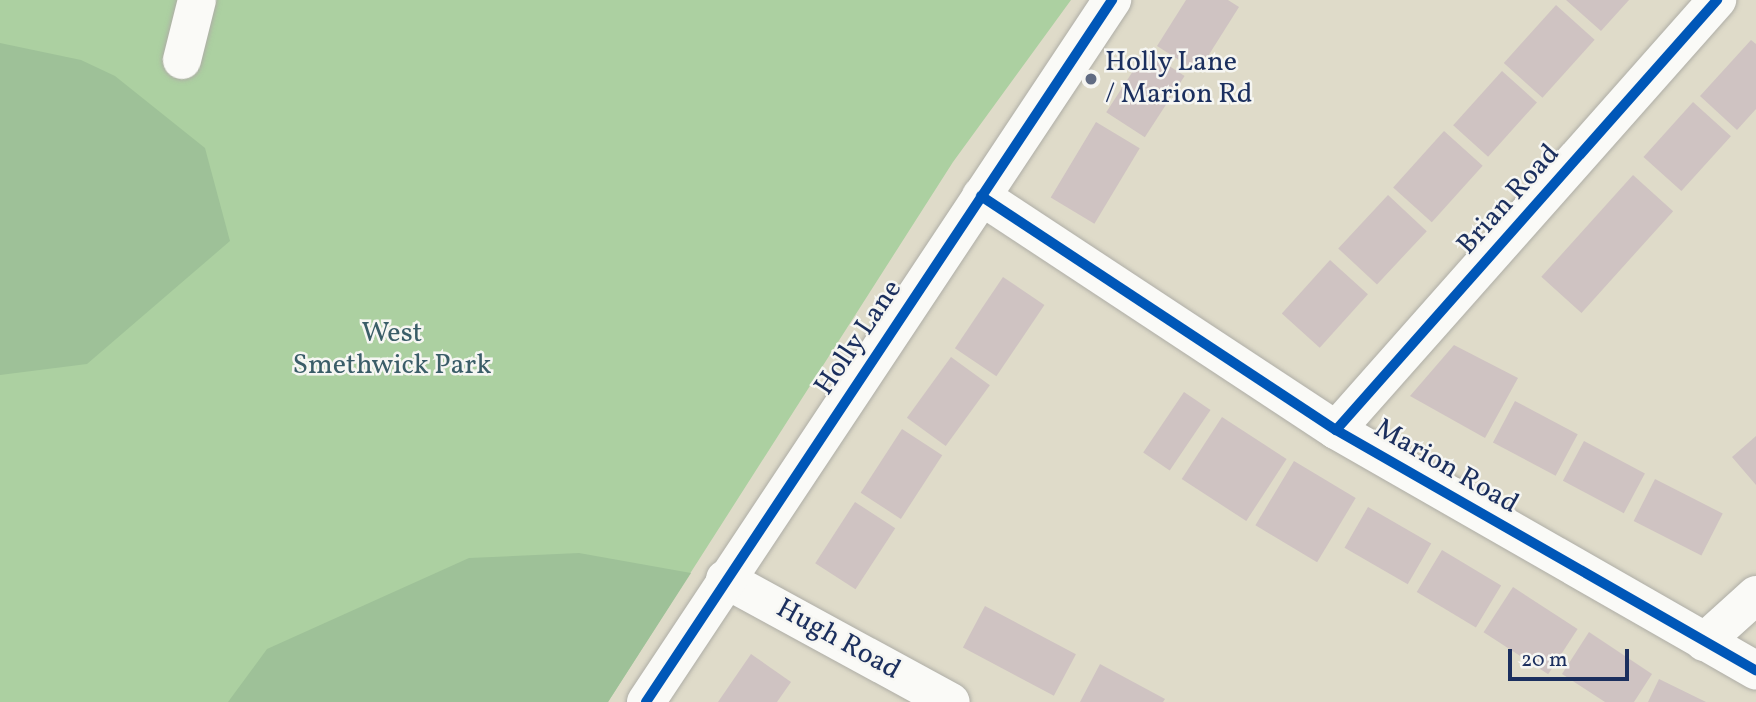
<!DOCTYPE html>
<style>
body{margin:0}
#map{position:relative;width:1756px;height:702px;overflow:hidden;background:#dfdbc9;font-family:Vollkorn,serif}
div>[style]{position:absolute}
.green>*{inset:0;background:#acd0a1}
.forest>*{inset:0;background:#9ec198}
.building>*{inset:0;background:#cfc3c2;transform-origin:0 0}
.roads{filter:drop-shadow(0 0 2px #aeada6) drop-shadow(0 0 2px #aeada6)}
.minor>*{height:38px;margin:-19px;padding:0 19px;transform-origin:19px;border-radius:19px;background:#fafaf7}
.cycleway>*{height:10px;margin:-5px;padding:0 5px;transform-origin:5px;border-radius:5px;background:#0057b8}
.dots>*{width:19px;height:19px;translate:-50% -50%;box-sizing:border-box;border:4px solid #f6f6f2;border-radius:50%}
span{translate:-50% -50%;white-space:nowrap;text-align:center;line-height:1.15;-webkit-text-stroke:5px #f6f6f2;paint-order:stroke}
.poi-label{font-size:28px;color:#1b2f5e}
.left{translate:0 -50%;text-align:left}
.street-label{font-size:28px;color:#1b2f5e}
.park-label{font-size:28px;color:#3a5d68}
.scale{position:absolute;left:1508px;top:649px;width:121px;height:32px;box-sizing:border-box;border:4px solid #1b2f5e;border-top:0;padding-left:9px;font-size:21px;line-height:24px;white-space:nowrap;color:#1b2f5e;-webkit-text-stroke:5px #f6f6f2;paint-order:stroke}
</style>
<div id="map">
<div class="green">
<div style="clip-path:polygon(0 0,1071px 0,953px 162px,608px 702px,0 702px)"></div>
</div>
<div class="forest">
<div style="clip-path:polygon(0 43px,81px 60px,115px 76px,205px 148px,230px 241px,87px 364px,0 375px)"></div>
<div style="clip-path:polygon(579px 553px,691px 573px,608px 702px,228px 702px,267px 649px,469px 558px)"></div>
</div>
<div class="building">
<div style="clip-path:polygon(1186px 0,1228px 0,1239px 7px,1198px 72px,1157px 46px)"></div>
<div style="clip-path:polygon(1566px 0,1629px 0,1601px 31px)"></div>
<div style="left:1556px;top:5px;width:52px;height:78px;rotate:42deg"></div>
<div style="clip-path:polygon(1751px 40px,1756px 44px,1756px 109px,1737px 130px,1700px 96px)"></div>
<div style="left:1146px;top:51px;width:46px;height:73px;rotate:33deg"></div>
<div style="left:1502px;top:71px;width:47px;height:73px;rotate:42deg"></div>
<div style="left:1693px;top:102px;width:51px;height:74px;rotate:42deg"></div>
<div style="left:1096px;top:122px;width:51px;height:88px;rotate:31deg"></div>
<div style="left:1444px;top:131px;width:52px;height:76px;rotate:42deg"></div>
<div style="left:1633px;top:175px;width:54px;height:137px;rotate:42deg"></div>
<div style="left:1388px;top:195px;width:53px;height:73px;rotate:43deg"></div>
<div style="left:1330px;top:260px;width:51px;height:72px;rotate:42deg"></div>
<div style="left:1003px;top:277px;width:50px;height:86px;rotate:34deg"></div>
<div style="clip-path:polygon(1454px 345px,1518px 378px,1485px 438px,1410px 396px)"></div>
<div style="left:951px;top:357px;width:48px;height:75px;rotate:36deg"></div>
<div style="left:1184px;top:392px;width:32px;height:73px;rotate:34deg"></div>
<div style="left:1515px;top:401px;width:71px;height:47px;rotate:28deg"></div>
<div style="left:1222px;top:417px;width:77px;height:74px;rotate:33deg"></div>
<div style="left:902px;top:429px;width:48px;height:76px;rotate:33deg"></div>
<div style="clip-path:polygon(1756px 436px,1756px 485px,1732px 457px)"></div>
<div style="left:1584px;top:441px;width:69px;height:45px;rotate:28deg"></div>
<div style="left:1294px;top:461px;width:72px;height:75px;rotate:31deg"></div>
<div style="left:1655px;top:479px;width:76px;height:47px;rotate:27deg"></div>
<div style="left:855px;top:502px;width:48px;height:73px;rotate:33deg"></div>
<div style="left:1368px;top:507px;width:73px;height:47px;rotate:30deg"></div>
<div style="left:1442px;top:550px;width:69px;height:49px;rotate:31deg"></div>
<div style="left:1513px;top:587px;width:77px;height:54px;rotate:33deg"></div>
<div style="left:985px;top:606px;width:103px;height:47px;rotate:28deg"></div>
<div style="clip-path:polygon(1589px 632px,1652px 674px,1634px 702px,1605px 702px,1562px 674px)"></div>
<div style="clip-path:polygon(751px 654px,791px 682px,777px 702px,718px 702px)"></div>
<div style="clip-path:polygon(1100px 664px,1165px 699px,1163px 702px,1080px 702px)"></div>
<div style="clip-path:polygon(1659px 679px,1706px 702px,1648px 702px)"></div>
</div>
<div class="roads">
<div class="minor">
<div style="left:182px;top:60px;width:62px;rotate:-76deg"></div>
<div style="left:981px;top:196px;width:425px;rotate:33.4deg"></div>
<div style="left:1336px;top:430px;width:484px;rotate:29.8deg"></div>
<div style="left:1336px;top:430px;width:575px;rotate:-48.46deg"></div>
<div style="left:725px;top:579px;width:257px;rotate:28.6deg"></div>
<div style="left:1704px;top:642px;width:70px;rotate:-42.1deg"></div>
<div style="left:646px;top:702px;width:843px;rotate:-56.42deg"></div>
</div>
</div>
<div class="cycleway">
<div style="left:981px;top:196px;width:425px;rotate:33.4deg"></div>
<div style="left:1336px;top:430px;width:484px;rotate:29.8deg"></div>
<div style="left:1336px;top:430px;width:575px;rotate:-48.46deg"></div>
<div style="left:646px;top:702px;width:843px;rotate:-56.42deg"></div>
</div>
<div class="dots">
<div style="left:1091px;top:79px;background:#606b83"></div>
</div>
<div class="poi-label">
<span class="left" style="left:1105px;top:79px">Holly Lane<br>/ Marion Rd</span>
</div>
<div class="street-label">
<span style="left:1509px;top:200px;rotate:-48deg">Brian Road</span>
<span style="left:859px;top:338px;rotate:-56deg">Holly Lane</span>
<span style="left:1446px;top:467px;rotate:30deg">Marion Road</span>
<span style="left:838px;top:640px;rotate:29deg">Hugh Road</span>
</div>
<div class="park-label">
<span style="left:392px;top:350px">West<br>Smethwick Park</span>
</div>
<div class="scale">20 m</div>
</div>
